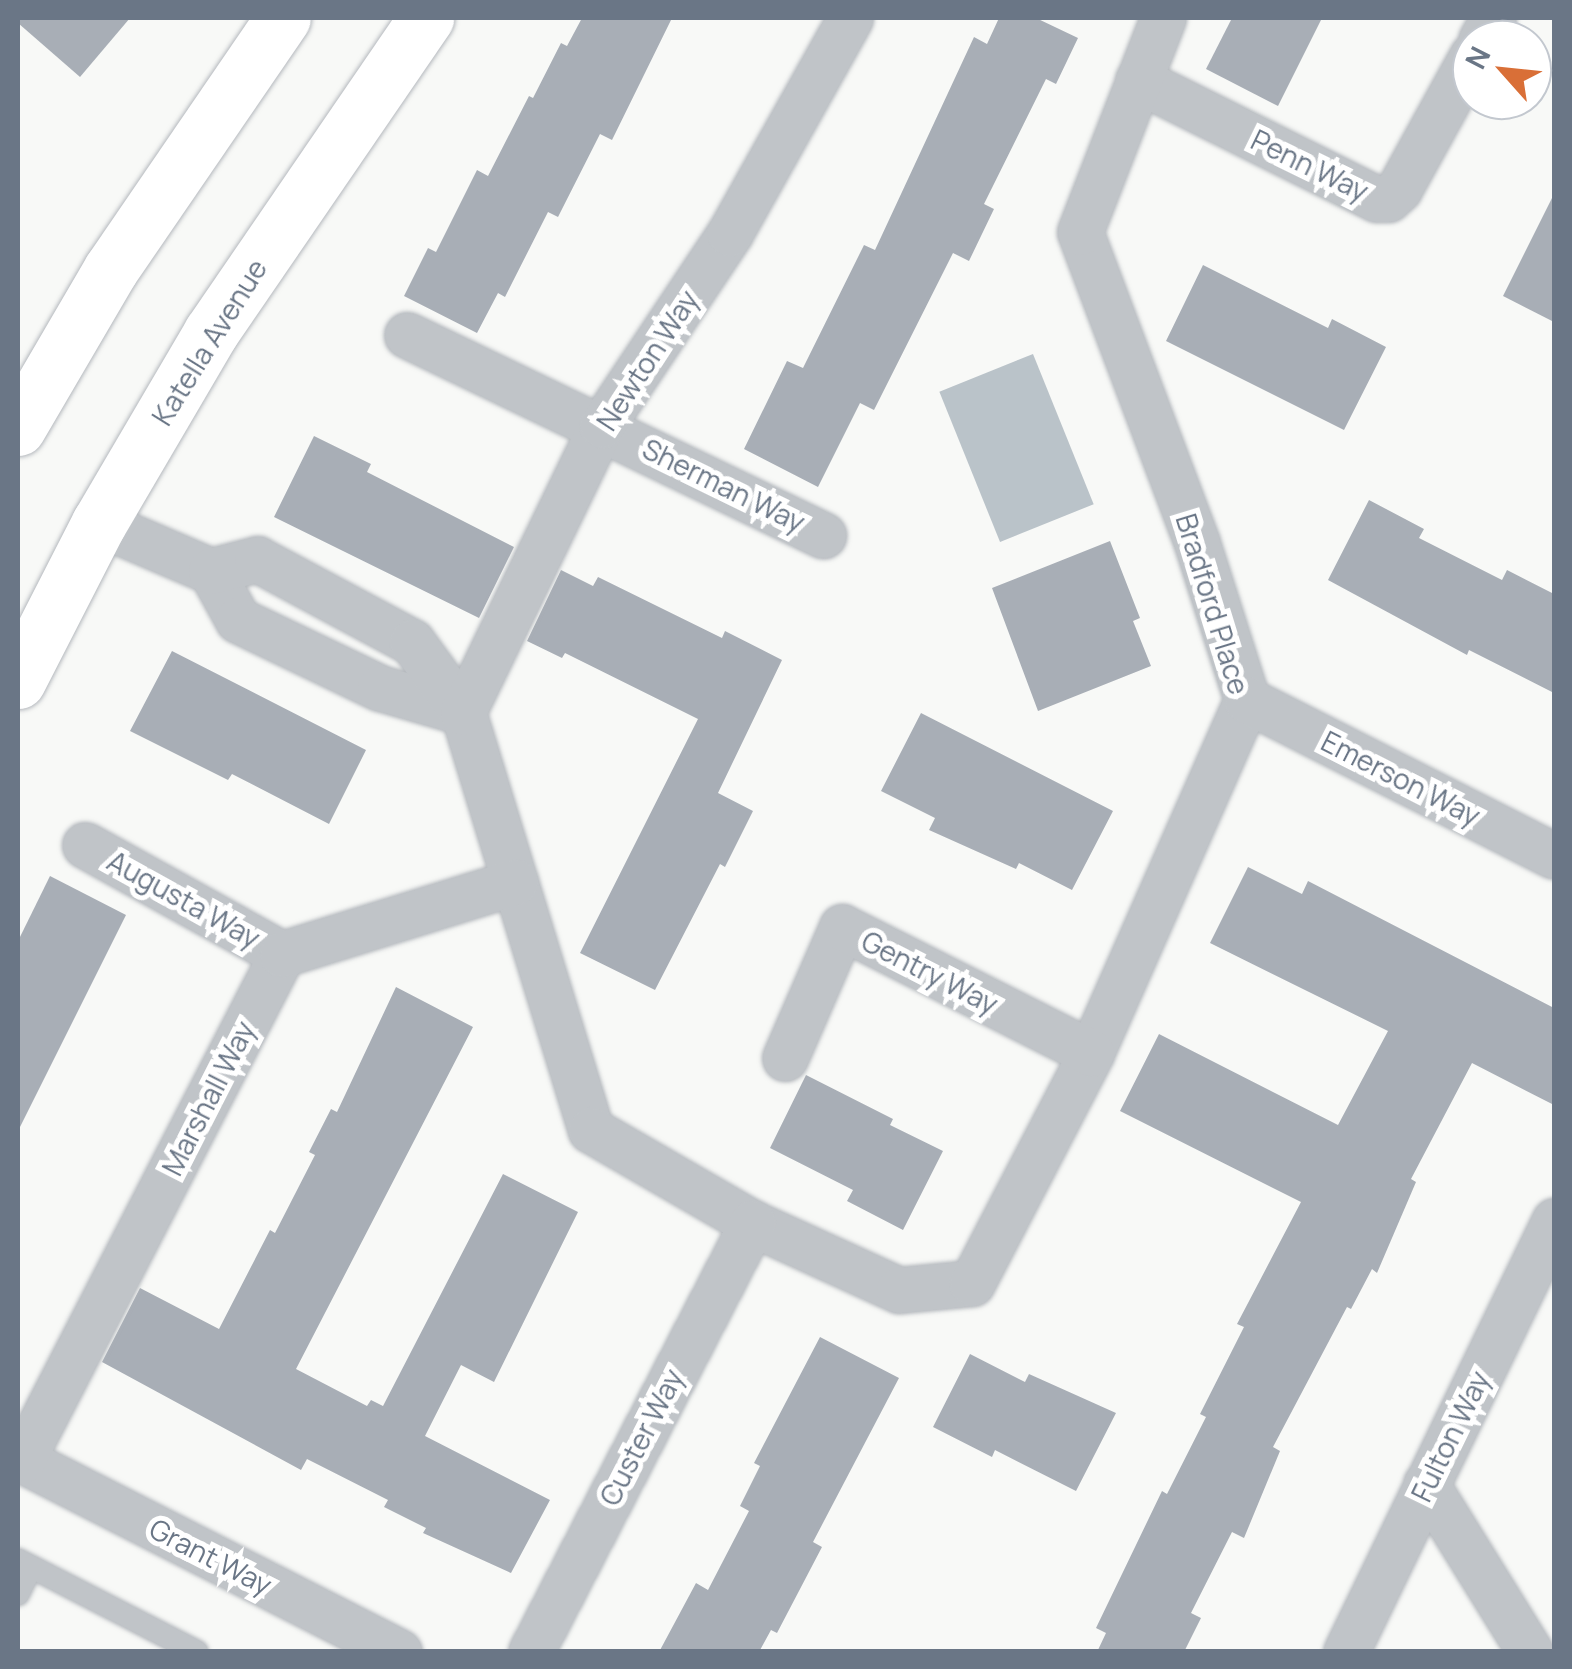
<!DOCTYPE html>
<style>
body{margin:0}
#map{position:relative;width:1572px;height:1669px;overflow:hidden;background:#f8f9f7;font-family:Manrope,sans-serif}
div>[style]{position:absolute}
.water>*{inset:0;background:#bac3c9;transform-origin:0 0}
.building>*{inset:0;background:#a8aeb6}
.roads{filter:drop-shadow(0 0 2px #b4b8bd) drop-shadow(0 0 2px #b4b8bd)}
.lane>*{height:22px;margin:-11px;padding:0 11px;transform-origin:11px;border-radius:11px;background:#c0c4c8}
.street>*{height:45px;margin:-22.5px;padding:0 22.5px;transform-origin:22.5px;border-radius:22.5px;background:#c0c4c8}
.primary>*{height:55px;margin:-27.5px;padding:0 27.5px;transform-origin:27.5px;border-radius:27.5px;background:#fff}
span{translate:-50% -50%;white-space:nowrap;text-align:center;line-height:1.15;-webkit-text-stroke:10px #fff;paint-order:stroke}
.street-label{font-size:28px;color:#6a7686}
.frame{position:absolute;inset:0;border:20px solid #6a7686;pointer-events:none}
.north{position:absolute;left:1452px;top:20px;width:100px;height:100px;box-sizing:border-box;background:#fff;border:2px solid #c3c8cf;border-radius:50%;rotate:297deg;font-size:28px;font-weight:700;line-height:40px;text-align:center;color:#6a7686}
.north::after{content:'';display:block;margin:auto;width:35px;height:45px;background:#d96f37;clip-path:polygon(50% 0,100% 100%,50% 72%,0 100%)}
</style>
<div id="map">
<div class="water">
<div style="left:1033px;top:354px;width:162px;height:101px;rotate:68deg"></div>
</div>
<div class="building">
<div style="clip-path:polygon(18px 18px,130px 18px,80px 77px,18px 23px)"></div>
<div style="clip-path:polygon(582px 18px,672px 18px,612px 140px,600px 134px,558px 217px,548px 212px,505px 297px,498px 293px,477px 333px,404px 296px,428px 248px,436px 252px,477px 170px,488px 176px,529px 96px,533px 98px,561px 43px,567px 46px)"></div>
<div style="clip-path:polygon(999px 18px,1036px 18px,1078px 38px,1056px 84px,1046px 79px,984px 204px,994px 209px,969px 261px,953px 253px,874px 410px,860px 403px,818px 487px,744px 449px,787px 361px,803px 368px,864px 245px,875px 250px,974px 37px,987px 44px)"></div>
<div style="clip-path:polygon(1232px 18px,1322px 18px,1278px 106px,1206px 69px)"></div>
<div style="clip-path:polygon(1554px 194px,1554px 322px,1503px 296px)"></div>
<div style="clip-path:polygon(1203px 265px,1328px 328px,1332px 319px,1386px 347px,1344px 430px,1166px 341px)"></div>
<div style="clip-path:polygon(314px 436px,371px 464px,367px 472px,514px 547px,479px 618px,274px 517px)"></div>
<div style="clip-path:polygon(1369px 500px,1424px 529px,1419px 538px,1502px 580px,1507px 570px,1554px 594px,1554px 693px,1469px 650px,1467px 655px,1328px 580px)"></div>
<div style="clip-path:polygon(1110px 541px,1140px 618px,1133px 621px,1151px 666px,1038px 711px,992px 588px)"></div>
<div style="clip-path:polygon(561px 570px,593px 586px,598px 577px,722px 638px,725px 631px,782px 660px,718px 793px,753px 811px,725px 867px,720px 864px,655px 990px,580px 953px,698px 719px,565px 653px,562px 658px,527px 641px)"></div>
<div style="clip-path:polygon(172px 651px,366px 750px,329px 824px,232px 774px,228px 780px,130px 731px)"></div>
<div style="clip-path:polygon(921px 713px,1113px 811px,1072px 890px,1019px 863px,1016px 869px,929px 830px,935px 818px,881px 791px)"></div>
<div style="clip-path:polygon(1248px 867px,1302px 894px,1308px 881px,1554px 1008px,1554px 1105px,1472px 1063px,1411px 1179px,1416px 1182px,1377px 1273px,1372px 1269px,1351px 1309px,1347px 1307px,1273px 1447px,1280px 1451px,1244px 1538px,1232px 1532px,1191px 1613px,1201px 1618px,1184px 1652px,1097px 1652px,1106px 1633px,1096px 1628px,1162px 1491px,1167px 1494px,1206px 1417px,1200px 1414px,1244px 1327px,1237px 1324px,1301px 1202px,1120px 1111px,1159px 1034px,1338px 1125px,1388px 1031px,1210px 943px)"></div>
<div style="clip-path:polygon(50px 876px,126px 915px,18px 1131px,18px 941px)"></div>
<div style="clip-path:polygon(396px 987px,473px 1027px,296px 1369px,367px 1406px,371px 1400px,383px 1406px,503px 1174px,578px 1212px,494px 1382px,461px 1365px,425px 1436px,550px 1500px,511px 1573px,423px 1533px,426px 1528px,384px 1507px,388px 1500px,307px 1459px,301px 1470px,102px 1362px,140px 1288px,219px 1329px,270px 1230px,275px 1233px,315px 1155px,309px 1152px,331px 1109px,337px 1112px)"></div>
<div style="clip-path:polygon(806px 1075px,893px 1119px,890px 1125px,943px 1151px,903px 1230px,847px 1201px,853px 1190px,770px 1148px)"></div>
<div style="clip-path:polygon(820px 1337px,899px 1378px,813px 1542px,822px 1547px,777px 1633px,771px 1630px,759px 1652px,659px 1652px,696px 1583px,708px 1590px,749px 1511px,740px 1506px,760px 1466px,754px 1463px)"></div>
<div style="clip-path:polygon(970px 1354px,1025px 1382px,1029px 1374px,1116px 1413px,1076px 1491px,995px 1450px,992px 1457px,933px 1427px)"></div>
</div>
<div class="roads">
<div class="lane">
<div style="left:18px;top:1560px;width:201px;rotate:27.2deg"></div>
<div style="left:18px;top:1594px;width:30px;rotate:-64deg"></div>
</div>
<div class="street">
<div style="left:1481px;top:40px;width:25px;rotate:-61deg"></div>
<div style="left:1138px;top:80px;width:267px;rotate:26.5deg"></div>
<div style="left:1377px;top:199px;width:11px"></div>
<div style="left:1388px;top:199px;width:15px;rotate:-42deg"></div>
<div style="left:1399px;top:189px;width:152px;rotate:-61.2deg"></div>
<div style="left:407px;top:335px;width:462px;rotate:25.7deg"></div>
<div style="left:99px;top:523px;width:122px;rotate:23.2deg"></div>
<div style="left:211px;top:571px;width:56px;rotate:61.1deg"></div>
<div style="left:238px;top:620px;width:157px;rotate:25.6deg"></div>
<div style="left:380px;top:688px;width:86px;rotate:16.1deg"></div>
<div style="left:211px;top:571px;width:48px;rotate:-14.6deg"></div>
<div style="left:257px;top:559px;width:176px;rotate:28.2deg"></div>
<div style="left:412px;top:642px;width:87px;rotate:53.9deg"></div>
<div style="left:463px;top:712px;width:437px;rotate:73deg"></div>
<div style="left:591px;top:1130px;width:186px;rotate:30deg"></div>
<div style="left:752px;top:1223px;width:162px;rotate:24.5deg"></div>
<div style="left:899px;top:1290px;width:73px;rotate:-5.5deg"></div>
<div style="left:972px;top:1283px;width:259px;rotate:-62.6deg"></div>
<div style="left:1091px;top:1053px;width:386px;rotate:-66.2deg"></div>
<div style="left:1247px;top:700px;width:165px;rotate:-107.7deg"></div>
<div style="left:1197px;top:543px;width:332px;rotate:-110.6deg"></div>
<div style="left:1080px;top:232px;width:230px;rotate:-68.8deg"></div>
<div style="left:1247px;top:700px;width:344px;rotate:26.9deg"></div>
<div style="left:463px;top:712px;width:319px;rotate:-64.2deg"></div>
<div style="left:602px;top:425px;width:231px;rotate:-56.3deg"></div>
<div style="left:730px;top:233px;width:246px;rotate:-60.8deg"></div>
<div style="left:85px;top:845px;width:225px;rotate:29deg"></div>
<div style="left:785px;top:1058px;width:143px;rotate:-66.5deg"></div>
<div style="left:842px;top:927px;width:279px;rotate:26.8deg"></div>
<div style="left:1426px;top:1484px;width:198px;rotate:58.2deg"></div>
<div style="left:399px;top:1652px;width:423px;rotate:-153deg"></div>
<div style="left:22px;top:1460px;width:569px;rotate:-62.8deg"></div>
<div style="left:282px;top:954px;width:244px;rotate:-17.2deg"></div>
<div style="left:531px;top:1652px;width:483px;rotate:-62.7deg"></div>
<div style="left:1346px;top:1652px;width:479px;rotate:-64.2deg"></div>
</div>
<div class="primary">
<div style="left:18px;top:428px;width:184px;rotate:-59.7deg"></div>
<div style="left:111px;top:269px;width:304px;rotate:-55.6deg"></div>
<div style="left:18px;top:681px;width:178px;rotate:-62.9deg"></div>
<div style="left:99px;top:523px;width:221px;rotate:-59.6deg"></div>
<div style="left:211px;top:332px;width:381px;rotate:-55.6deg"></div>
</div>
</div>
<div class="street-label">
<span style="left:1310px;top:165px;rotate:26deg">Penn Way</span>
<span style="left:209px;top:342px;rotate:-58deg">Katella Avenue</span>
<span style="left:647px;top:360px;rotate:-57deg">Newton Way</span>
<span style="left:724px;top:485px;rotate:26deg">Sherman Way</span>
<span style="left:1213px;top:604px;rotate:73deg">Bradford Place</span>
<span style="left:1401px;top:778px;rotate:27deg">Emerson Way</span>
<span style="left:184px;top:899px;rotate:29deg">Augusta Way</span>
<span style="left:930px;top:972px;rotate:27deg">Gentry Way</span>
<span style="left:208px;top:1098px;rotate:-63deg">Marshall Way</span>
<span style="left:1450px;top:1436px;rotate:-64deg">Fulton Way</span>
<span style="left:641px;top:1437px;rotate:-63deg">Custer Way</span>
<span style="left:211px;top:1556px;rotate:27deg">Grant Way</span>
</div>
<div class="frame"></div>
<div class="north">N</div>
</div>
